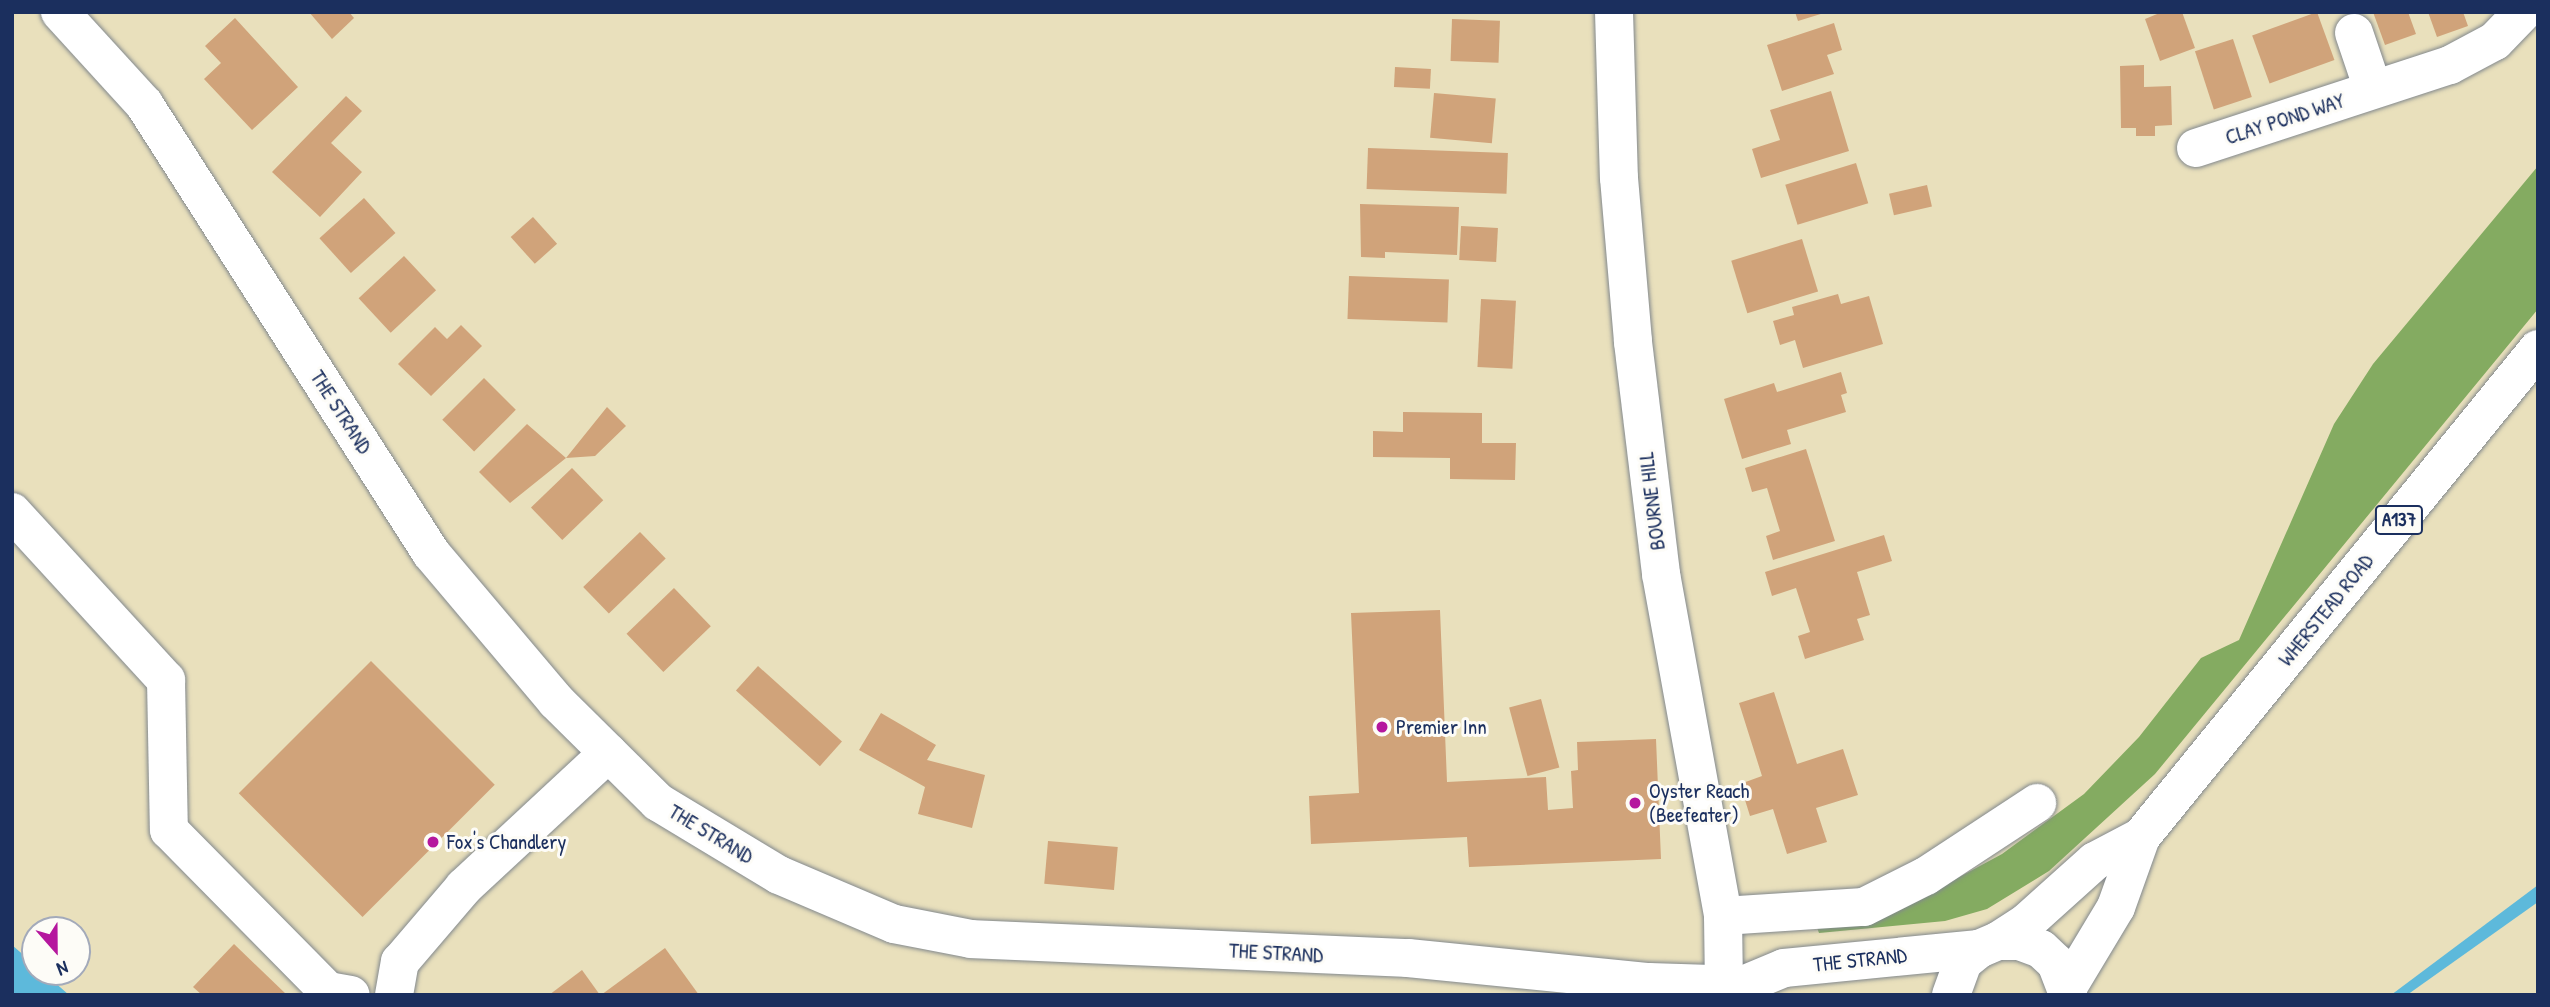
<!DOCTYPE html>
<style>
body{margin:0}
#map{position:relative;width:2550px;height:1007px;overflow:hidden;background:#e9e0bc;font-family:"Patrick Hand",sans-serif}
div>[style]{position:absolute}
.forest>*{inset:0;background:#84ab61}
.water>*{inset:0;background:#5db9db}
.building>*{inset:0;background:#d0a37a;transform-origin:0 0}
.roads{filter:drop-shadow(0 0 2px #82888d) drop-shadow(0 0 2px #82888d)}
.minor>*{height:38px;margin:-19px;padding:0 19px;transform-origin:19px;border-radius:19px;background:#fff}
.major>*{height:38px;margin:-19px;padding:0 19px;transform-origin:19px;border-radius:19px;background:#fff}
.dots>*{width:19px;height:19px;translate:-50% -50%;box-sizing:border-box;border:4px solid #fdfcf7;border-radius:50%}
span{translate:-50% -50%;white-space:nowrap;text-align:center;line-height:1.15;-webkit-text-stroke:6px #fdfcf7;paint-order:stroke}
.shield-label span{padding:2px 5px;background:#fdfcf7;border:2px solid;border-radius:5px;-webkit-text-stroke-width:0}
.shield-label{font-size:19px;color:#1b2f5e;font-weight:700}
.street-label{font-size:21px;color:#1b2f5e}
.poi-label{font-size:21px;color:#1b2f5e}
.left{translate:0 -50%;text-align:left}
.frame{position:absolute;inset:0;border:14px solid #1b2f5e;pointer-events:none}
.north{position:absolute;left:21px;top:916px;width:70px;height:70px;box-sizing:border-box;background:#fdfcf7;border:2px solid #a3aaba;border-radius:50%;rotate:159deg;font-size:19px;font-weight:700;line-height:28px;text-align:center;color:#1b2f5e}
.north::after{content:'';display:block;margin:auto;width:24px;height:32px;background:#b5179e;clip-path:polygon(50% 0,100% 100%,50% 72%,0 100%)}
</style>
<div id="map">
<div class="forest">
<div style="clip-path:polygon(2538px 166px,2538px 309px,2155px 774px,2049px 871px,1987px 909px,1945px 921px,1819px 933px,1813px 917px,1952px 881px,2002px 854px,2084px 794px,2139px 737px,2201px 658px,2239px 640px,2334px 424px,2373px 364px)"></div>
</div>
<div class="water">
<div style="clip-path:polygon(2538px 885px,2538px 902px,2407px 995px,2391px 995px)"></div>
<div style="clip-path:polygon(12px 945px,35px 965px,35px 972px,43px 972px,69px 995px,12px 995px)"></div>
</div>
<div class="building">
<div style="clip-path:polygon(309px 12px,349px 12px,354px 18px,332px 39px)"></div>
<div style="clip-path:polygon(1795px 12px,1824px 12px,1824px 13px,1798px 21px)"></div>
<div style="clip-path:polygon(2162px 12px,2182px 12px,2195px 48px,2160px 61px,2145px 19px)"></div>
<div style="left:2317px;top:12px;width:51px;height:69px;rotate:70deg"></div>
<div style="clip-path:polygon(2373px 12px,2408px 12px,2416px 34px,2385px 45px)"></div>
<div style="clip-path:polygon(2428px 12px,2463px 12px,2468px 26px,2437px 37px)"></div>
<div style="clip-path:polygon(235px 18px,298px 87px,252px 130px,204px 79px,221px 63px,205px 46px)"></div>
<div style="left:1452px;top:19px;width:48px;height:42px;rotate:2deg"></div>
<div style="clip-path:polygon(1834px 23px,1842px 50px,1827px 55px,1834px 74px,1782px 91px,1767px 45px)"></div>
<div style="left:2233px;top:39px;width:61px;height:40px;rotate:72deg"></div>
<div style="clip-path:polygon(2144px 65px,2144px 87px,2171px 86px,2172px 125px,2155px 126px,2155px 136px,2136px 136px,2136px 128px,2121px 128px,2120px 66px)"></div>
<div style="left:1395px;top:67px;width:36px;height:20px;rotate:3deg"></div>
<div style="clip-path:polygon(1831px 91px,1849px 151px,1761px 178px,1752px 149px,1780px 140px,1770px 110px)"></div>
<div style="left:1434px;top:93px;width:62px;height:45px;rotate:5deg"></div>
<div style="clip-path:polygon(346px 96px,362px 111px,331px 143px,362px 172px,320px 217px,272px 172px)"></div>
<div style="left:1368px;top:148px;width:140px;height:41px;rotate:2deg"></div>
<div style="left:1856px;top:163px;width:42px;height:74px;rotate:73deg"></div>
<div style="left:1927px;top:185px;width:22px;height:39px;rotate:77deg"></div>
<div style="left:364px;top:198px;width:47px;height:60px;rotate:48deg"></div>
<div style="clip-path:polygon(1360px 204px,1459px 207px,1457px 255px,1385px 252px,1385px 258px,1361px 257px)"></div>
<div style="left:533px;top:217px;width:36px;height:30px;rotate:48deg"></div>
<div style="left:1461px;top:226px;width:37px;height:34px;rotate:3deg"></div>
<div style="left:1802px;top:239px;width:55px;height:74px;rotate:73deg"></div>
<div style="left:404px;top:256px;width:47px;height:62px;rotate:47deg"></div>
<div style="left:1349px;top:276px;width:100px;height:43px;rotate:2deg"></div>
<div style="clip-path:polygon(1838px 294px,1841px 304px,1869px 296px,1883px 344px,1803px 368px,1795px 340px,1780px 345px,1773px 321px,1794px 315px,1792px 307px)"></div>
<div style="left:1481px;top:299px;width:35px;height:68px;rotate:3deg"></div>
<div style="clip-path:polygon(461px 325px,482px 346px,431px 396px,398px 364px,435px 327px,447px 339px)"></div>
<div style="clip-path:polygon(1841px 372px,1847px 393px,1841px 395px,1846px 412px,1787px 430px,1791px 444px,1742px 459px,1724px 399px,1774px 383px,1777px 392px)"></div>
<div style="left:484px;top:378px;width:45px;height:59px;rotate:45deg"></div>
<div style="clip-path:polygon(607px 407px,626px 426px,595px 456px,566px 458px,510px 503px,479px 472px,527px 424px,566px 458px)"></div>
<div style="clip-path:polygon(1403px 412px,1482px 413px,1482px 443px,1516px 443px,1515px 480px,1450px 479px,1450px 458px,1373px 457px,1373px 431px,1403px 432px)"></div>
<div style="clip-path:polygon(1806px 449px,1835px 541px,1773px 560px,1766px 536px,1780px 531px,1767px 488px,1752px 492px,1745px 468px)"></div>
<div style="left:572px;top:468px;width:45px;height:57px;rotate:46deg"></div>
<div style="left:640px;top:532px;width:37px;height:79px;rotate:46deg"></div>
<div style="clip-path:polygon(1884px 535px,1892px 561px,1857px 572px,1870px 615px,1857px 619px,1864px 640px,1805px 659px,1798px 636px,1810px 632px,1796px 588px,1772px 596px,1765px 572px)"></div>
<div style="left:674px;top:588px;width:53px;height:66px;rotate:46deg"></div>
<div style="clip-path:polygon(1440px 610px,1447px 782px,1546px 777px,1548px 810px,1573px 808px,1571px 771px,1578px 770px,1577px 742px,1656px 739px,1661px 859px,1469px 867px,1467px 837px,1311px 844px,1309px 796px,1359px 793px,1351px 613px)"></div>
<div style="left:371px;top:661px;width:175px;height:187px;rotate:45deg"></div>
<div style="left:758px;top:666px;width:113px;height:33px;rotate:42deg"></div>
<div style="clip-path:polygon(1774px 692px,1797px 764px,1843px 749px,1858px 795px,1816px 808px,1827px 842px,1787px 854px,1773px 809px,1750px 816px,1740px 784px,1762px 776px,1739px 703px)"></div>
<div style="left:1541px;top:699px;width:71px;height:33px;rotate:75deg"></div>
<div style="clip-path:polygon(881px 713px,936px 745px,927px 760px,985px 775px,972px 828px,918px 814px,925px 787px,859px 750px)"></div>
<div style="left:1048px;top:841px;width:70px;height:43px;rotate:5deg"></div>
<div style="clip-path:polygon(234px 944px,287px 995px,202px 995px,193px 987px)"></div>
<div style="clip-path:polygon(665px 948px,699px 995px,601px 995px)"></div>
<div style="clip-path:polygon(582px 970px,600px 995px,549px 995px)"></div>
</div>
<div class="roads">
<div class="minor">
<div style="left:1614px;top:12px;width:166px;rotate:88.3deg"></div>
<div style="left:1619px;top:178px;width:165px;rotate:85.1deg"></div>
<div style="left:1633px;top:342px;width:234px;rotate:83.1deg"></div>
<div style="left:1661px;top:574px;width:348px;rotate:79.7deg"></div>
<div style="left:1723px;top:916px;width:68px;rotate:89.2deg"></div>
<div style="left:2354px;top:33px;width:59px;rotate:71.3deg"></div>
<div style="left:2196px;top:148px;width:267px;rotate:-18.1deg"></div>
<div style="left:2450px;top:65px;width:51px;rotate:-28.1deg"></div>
<div style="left:2495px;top:41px;width:40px;rotate:-46deg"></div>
<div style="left:12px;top:512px;width:228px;rotate:47.5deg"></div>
<div style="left:166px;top:680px;width:150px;rotate:88.9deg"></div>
<div style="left:169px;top:830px;width:226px;rotate:45.4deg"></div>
<div style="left:328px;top:991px;width:23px;rotate:10deg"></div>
<div style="left:1723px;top:916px;width:141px;rotate:-3.7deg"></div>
<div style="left:1864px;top:907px;width:69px;rotate:-26.6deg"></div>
<div style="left:1926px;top:876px;width:133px;rotate:-33.3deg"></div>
<div style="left:394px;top:995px;width:34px;rotate:-80deg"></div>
<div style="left:400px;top:962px;width:99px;rotate:-49.5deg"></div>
<div style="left:464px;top:887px;width:197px;rotate:-42.9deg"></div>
</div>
<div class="major">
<div style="left:60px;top:12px;width:125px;rotate:47.6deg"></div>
<div style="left:144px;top:104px;width:533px;rotate:57.41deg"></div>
<div style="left:431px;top:553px;width:194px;rotate:49.8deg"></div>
<div style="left:556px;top:701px;width:144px;rotate:44.7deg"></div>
<div style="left:658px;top:802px;width:141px;rotate:31.1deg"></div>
<div style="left:779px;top:875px;width:125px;rotate:23.1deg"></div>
<div style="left:894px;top:924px;width:78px;rotate:11deg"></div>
<div style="left:971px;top:939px;width:437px;rotate:2.5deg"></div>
<div style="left:1408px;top:958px;width:242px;rotate:5.7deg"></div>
<div style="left:1649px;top:982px;width:94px;rotate:1.8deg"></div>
<div style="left:1743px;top:985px;width:44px;rotate:-22.5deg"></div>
<div style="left:1784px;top:968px;width:196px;rotate:-5.6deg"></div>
<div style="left:1998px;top:941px;width:35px;rotate:-33deg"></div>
<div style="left:2027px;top:922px;width:91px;rotate:-41.9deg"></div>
<div style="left:2095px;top:861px;width:52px;rotate:-27.6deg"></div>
<div style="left:2068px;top:987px;width:93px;rotate:-59deg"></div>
<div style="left:2116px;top:907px;width:74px;rotate:-70.3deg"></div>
<div style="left:2141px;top:837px;width:629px;rotate:-50.87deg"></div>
<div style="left:1951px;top:995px;width:35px;rotate:-70deg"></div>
<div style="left:1963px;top:962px;width:21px;rotate:-39deg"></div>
<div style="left:1979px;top:949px;width:21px;rotate:-23deg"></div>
<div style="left:1998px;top:941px;width:21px"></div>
<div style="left:2019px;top:941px;width:23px;rotate:20deg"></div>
<div style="left:2041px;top:949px;width:21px;rotate:43deg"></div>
<div style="left:2056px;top:963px;width:34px;rotate:69deg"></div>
</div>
</div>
<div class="dots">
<div style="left:1382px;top:727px;background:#b5179e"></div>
<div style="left:1635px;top:803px;background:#b5179e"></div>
<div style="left:433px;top:842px;background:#b5179e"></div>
</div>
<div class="shield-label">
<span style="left:2399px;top:520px">A137</span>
</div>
<div class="street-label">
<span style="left:2285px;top:119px;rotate:-18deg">CLAY POND WAY</span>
<span style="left:341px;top:412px;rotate:57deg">THE STRAND</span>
<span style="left:1652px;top:501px;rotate:-97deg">BOURNE HILL</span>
<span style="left:2326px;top:610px;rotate:-51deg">WHERSTEAD ROAD</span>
<span style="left:711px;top:834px;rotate:31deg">THE STRAND</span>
<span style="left:1276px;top:953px;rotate:3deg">THE STRAND</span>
<span style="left:1860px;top:960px;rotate:-6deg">THE STRAND</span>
</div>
<div class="poi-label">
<span class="left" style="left:1396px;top:727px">Premier Inn</span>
<span class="left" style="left:1649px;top:803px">Oyster Reach<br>(Beefeater)</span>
<span class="left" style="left:447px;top:842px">Fox's Chandlery</span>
</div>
<div class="frame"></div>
<div class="north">N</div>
</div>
